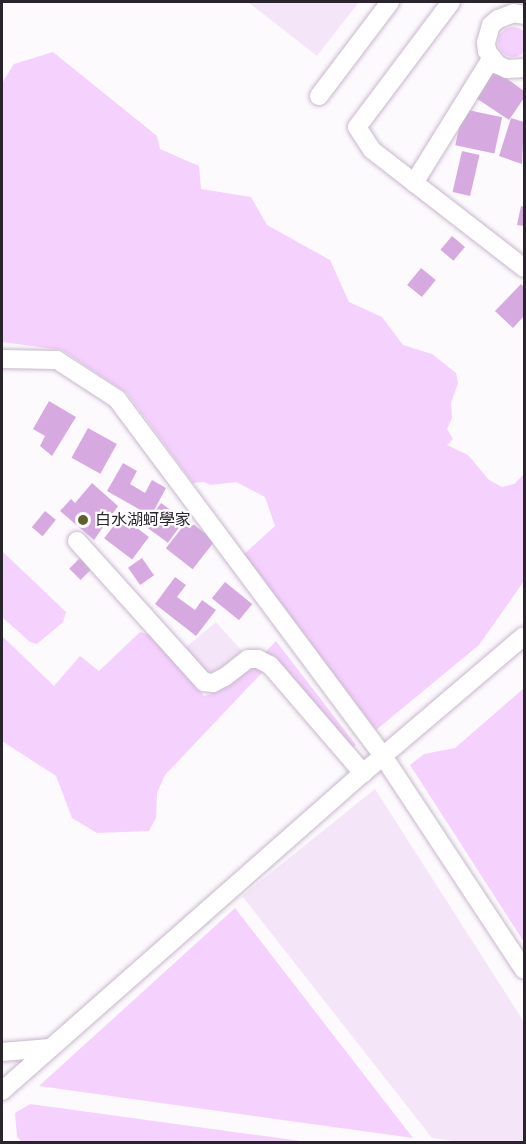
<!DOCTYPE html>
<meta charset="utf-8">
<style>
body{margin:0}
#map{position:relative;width:526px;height:1144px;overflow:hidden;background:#fdfafe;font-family:"Source Sans 3","Noto Sans TC",sans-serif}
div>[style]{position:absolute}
.green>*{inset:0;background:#f5e5f9}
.water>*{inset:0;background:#f5d1fe}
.round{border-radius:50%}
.building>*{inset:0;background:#d6aae1;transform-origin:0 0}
.roads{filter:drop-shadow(0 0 2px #c8b7cc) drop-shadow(0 0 2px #c8b7cc)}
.minor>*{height:18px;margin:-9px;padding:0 9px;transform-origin:9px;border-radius:9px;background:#fff}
.dots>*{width:16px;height:16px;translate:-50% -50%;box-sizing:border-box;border:3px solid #fff;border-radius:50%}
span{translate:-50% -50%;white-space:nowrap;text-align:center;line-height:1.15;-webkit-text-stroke:4.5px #fff;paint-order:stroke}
.poi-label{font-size:16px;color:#2a242c}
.left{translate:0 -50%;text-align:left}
.frame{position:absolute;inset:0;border:3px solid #2a242c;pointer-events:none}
</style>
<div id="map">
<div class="green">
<div style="clip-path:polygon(248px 2px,359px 2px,317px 56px)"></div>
<div style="clip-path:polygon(216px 622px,242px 651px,220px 670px,212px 673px,205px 671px,185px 648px)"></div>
<div style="clip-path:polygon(375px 789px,524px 1022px,524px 1142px,460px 1142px,432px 1138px,242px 896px)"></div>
</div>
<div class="water">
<div class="round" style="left:498px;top:27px;width:30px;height:30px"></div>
<div style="clip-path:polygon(53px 52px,157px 136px,160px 149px,199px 166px,201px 189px,251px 197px,267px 225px,330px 260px,349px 302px,382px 317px,403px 345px,432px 354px,456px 373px,458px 383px,451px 403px,452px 418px,447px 429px,453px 439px,447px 445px,468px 455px,489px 480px,502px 487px,514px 484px,524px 474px,524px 581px,479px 645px,376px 730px,244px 554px,275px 526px,265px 497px,236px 482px,210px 485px,204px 482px,193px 483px,127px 393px,62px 350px,2px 342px,2px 83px,14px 64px)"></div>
<div style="clip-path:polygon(2px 551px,66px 612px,63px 622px,37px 644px,30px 642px,2px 617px)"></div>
<div style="clip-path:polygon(140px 632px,152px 636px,204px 696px,217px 692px,247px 672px,276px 641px,356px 745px,351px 749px,275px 659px,165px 775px,157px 793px,156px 818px,149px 831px,97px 833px,72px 818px,56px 776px,2px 741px,2px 636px,54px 686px,80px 656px,99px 671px)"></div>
<div style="clip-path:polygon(523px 689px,524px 689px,524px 942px,410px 765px,424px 754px,455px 748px)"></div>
<div style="clip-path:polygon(235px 908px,413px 1138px,39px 1086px)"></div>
<div style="clip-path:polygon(30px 1104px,308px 1142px,22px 1142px,17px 1137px,15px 1113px)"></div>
</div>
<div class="building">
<div style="clip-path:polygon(492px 68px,524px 91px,524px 98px,509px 120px,473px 96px)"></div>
<div style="left:463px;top:109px;width:40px;height:37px;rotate:12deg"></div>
<div style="clip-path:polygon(511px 118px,524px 122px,522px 164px,499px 156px)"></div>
<div style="left:462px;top:151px;width:18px;height:42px;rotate:13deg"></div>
<div style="clip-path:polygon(521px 206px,524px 207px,524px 226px,517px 225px)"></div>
<div style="left:452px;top:236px;width:17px;height:18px;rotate:40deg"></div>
<div style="left:421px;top:268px;width:19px;height:22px;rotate:39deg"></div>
<div style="clip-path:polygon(521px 284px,524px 287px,524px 316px,513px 328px,495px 311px)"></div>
<div style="clip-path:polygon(49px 401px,76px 417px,52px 456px,40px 446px,45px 436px,33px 429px)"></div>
<div style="left:88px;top:428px;width:33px;height:34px;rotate:29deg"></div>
<div style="clip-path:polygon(123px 463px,137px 471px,130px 484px,145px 493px,152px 480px,166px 488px,151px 516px,107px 491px)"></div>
<div style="clip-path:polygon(92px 483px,118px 506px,94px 540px,60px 511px,71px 499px,75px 503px)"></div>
<div style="left:161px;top:503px;width:29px;height:28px;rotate:36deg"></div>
<div style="left:45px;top:511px;width:14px;height:21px;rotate:39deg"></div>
<div style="left:121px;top:516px;width:35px;height:28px;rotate:37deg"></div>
<div style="left:188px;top:520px;width:34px;height:36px;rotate:38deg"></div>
<div style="left:82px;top:556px;width:16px;height:18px;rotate:45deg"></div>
<div style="left:142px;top:558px;width:21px;height:17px;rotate:55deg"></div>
<div style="clip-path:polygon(175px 577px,186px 585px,177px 597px,195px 610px,202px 600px,216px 610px,196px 636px,155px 604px)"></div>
<div style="left:225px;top:582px;width:35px;height:21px;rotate:39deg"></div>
</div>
<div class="roads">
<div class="minor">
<div style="left:451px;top:2px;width:156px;rotate:126.9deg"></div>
<div style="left:357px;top:127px;width:27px;rotate:57deg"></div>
<div style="left:372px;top:150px;width:192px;rotate:37.8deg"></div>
<div style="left:524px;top:15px;width:10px;rotate:-169deg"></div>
<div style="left:514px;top:13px;width:17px;rotate:159deg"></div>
<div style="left:498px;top:19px;width:9px;rotate:139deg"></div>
<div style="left:491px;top:25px;width:18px;rotate:106deg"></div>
<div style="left:486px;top:42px;width:9px;rotate:84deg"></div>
<div style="left:487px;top:51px;width:18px;rotate:52deg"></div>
<div style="left:498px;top:65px;width:10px;rotate:24deg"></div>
<div style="left:507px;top:69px;width:17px;rotate:-3deg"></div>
<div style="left:319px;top:96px;width:118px;rotate:-52.9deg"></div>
<div style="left:414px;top:183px;width:146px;rotate:-58.2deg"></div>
<div style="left:2px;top:359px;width:55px;rotate:1deg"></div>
<div style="left:57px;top:360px;width:72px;rotate:33deg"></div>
<div style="left:117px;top:399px;width:445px;rotate:53.3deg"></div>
<div style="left:383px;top:756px;width:256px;rotate:56.6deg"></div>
<div style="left:77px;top:541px;width:190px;rotate:48deg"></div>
<div style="left:204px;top:682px;width:9px;rotate:6deg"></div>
<div style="left:213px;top:683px;width:13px;rotate:-27deg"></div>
<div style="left:225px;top:677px;width:29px;rotate:-38deg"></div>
<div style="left:248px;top:659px;width:10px"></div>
<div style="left:258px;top:659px;width:13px;rotate:27deg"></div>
<div style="left:270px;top:665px;width:143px;rotate:49.3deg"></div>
<div style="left:2px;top:1052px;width:48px;rotate:-4.8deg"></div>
<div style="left:2px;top:1091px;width:481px;rotate:-41.4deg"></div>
<div style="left:363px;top:773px;width:211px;rotate:-40.4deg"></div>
</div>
</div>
<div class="dots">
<div style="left:83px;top:520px;background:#5f602d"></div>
</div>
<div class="poi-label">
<span class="left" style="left:95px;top:520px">白水湖蚵學家</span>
</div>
<div class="frame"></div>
</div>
